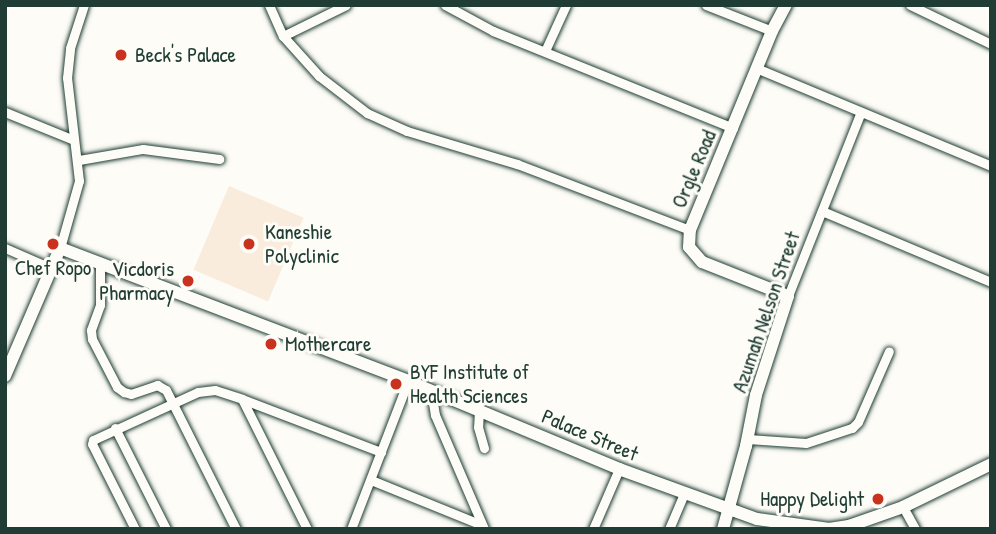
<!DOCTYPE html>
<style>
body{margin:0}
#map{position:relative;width:996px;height:534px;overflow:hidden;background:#fdfcf7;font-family:"Patrick Hand",sans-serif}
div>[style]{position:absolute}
.built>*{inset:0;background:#f9ecdd;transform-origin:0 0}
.roads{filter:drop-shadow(0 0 2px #1f3d34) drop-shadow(0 0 2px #1f3d34)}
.street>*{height:9px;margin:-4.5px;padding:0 4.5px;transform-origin:4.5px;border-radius:4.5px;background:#fdfcf7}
.secondary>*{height:12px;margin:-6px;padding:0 6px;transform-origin:6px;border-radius:6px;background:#fdfcf7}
.dots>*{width:19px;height:19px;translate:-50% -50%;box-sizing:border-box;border:4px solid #fdfcf7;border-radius:50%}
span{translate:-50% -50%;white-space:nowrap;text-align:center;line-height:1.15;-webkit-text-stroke:6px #fdfcf7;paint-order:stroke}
.poi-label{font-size:21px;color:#1f3d34}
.left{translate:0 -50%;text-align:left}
.right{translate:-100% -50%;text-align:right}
.street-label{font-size:21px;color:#1f3d34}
.frame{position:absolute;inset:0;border:7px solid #1f3d34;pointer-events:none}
</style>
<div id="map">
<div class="built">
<div style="left:229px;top:186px;width:81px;height:91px;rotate:23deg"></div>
</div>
<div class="roads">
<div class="street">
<div style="left:269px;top:5px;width:34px;rotate:66deg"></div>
<div style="left:283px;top:36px;width:54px;rotate:48deg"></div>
<div style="left:319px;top:76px;width:61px;rotate:37.6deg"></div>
<div style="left:367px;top:113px;width:44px;rotate:24.2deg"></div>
<div style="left:407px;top:131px;width:115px;rotate:16.7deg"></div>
<div style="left:517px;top:164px;width:185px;rotate:20.9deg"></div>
<div style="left:445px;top:5px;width:55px;rotate:28.4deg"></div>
<div style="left:493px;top:31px;width:259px;rotate:22deg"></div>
<div style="left:706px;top:5px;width:71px;rotate:21.5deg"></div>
<div style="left:910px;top:5px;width:90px;rotate:25.7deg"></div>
<div style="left:283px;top:36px;width:70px;rotate:-26.2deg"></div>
<div style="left:545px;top:51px;width:51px;rotate:-65.5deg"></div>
<div style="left:756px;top:68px;width:255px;rotate:22.6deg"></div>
<div style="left:5px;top:112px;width:74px;rotate:22.1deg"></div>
<div style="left:79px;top:160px;width:65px;rotate:-9.8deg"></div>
<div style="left:143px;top:149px;width:77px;rotate:7.5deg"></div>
<div style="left:822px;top:211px;width:183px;rotate:22.8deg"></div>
<div style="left:5px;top:248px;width:52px;rotate:23.6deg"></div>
<div style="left:60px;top:248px;width:70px;rotate:-74.2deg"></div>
<div style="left:79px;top:181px;width:104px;rotate:-96.6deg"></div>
<div style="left:67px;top:78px;width:30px;rotate:-84deg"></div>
<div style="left:70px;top:48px;width:45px;rotate:-72deg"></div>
<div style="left:100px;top:262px;width:43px;rotate:90deg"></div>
<div style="left:100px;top:305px;width:27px;rotate:110deg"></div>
<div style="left:91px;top:330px;width:9px;rotate:84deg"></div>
<div style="left:92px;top:339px;width:54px;rotate:62.5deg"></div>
<div style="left:117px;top:387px;width:9px;rotate:36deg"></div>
<div style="left:124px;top:392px;width:7px;rotate:16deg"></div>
<div style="left:131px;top:394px;width:28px;rotate:-19deg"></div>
<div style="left:157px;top:385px;width:10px;rotate:29deg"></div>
<div style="left:166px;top:390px;width:156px;rotate:63.3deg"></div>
<div style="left:788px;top:296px;width:198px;rotate:-68.4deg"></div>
<div style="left:431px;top:390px;width:25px;rotate:81deg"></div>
<div style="left:435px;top:415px;width:124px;rotate:66.7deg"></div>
<div style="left:242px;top:399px;width:145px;rotate:63.4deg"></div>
<div style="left:479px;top:410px;width:17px;rotate:93deg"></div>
<div style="left:478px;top:427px;width:22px;rotate:74deg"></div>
<div style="left:115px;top:428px;width:113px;rotate:63.2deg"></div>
<div style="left:748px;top:439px;width:58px;rotate:3.9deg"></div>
<div style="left:806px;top:443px;width:48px;rotate:-18.1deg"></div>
<div style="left:852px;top:428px;width:8px;rotate:-45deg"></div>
<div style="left:858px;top:422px;width:77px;rotate:-66.4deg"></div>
<div style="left:371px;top:480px;width:120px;rotate:22.1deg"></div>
<div style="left:903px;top:507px;width:25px;rotate:61deg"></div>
<div style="left:135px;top:529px;width:95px;rotate:-116.8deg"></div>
<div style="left:92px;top:444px;width:4px;rotate:-76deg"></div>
<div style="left:93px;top:440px;width:115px;rotate:-24.6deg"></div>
<div style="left:198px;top:392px;width:17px;rotate:-7deg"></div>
<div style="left:215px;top:390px;width:28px;rotate:18deg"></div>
<div style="left:242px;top:399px;width:149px;rotate:20.9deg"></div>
<div style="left:351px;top:529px;width:159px;rotate:-68.9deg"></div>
<div style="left:593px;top:529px;width:65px;rotate:-66.6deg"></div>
<div style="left:669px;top:529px;width:38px;rotate:-67deg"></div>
</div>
<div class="secondary">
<div style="left:5px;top:376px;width:139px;rotate:-66.7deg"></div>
<div style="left:60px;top:248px;width:373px;rotate:20.9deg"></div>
<div style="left:408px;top:381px;width:229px;rotate:22.6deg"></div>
<div style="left:619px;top:469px;width:147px;rotate:19.9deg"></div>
<div style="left:757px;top:519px;width:73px;rotate:7.9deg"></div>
<div style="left:829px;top:529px;width:20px;rotate:-9deg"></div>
<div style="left:849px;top:526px;width:57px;rotate:-19.4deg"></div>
<div style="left:903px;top:507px;width:98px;rotate:-26deg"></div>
<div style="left:723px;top:529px;width:86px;rotate:-74.5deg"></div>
<div style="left:746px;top:446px;width:52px;rotate:-78.9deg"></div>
<div style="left:756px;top:395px;width:104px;rotate:-72.1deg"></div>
<div style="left:788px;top:296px;width:92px;rotate:-158.4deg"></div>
<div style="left:702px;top:262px;width:20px;rotate:-131deg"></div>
<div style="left:689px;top:247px;width:17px;rotate:-87deg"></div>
<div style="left:690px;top:230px;width:215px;rotate:-67.6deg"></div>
<div style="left:772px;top:31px;width:30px;rotate:-62deg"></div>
</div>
</div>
<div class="dots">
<div style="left:121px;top:55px;background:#c8321e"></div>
<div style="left:53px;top:244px;background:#c8321e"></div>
<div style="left:249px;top:244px;background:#c8321e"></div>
<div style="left:188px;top:281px;background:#c8321e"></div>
<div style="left:271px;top:344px;background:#c8321e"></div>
<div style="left:396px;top:384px;background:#c8321e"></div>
<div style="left:878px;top:499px;background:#c8321e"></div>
</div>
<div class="poi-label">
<span class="left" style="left:135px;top:55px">Beck's Palace</span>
<span class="left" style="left:265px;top:244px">Kaneshie<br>Polyclinic</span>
<span style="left:53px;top:268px">Chef Ropo</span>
<span class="right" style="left:174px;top:281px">Vicdoris<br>Pharmacy</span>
<span class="left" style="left:285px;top:344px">Mothercare</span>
<span class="left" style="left:410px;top:384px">BYF Institute of<br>Health Sciences</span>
<span class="right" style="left:864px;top:499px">Happy Delight</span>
</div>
<div class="street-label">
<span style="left:694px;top:169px;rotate:-67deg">Orgle Road</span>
<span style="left:766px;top:312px;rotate:-71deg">Azumah Nelson Street</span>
<span style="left:590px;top:435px;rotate:23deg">Palace Street</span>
</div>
<div class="frame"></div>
</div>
